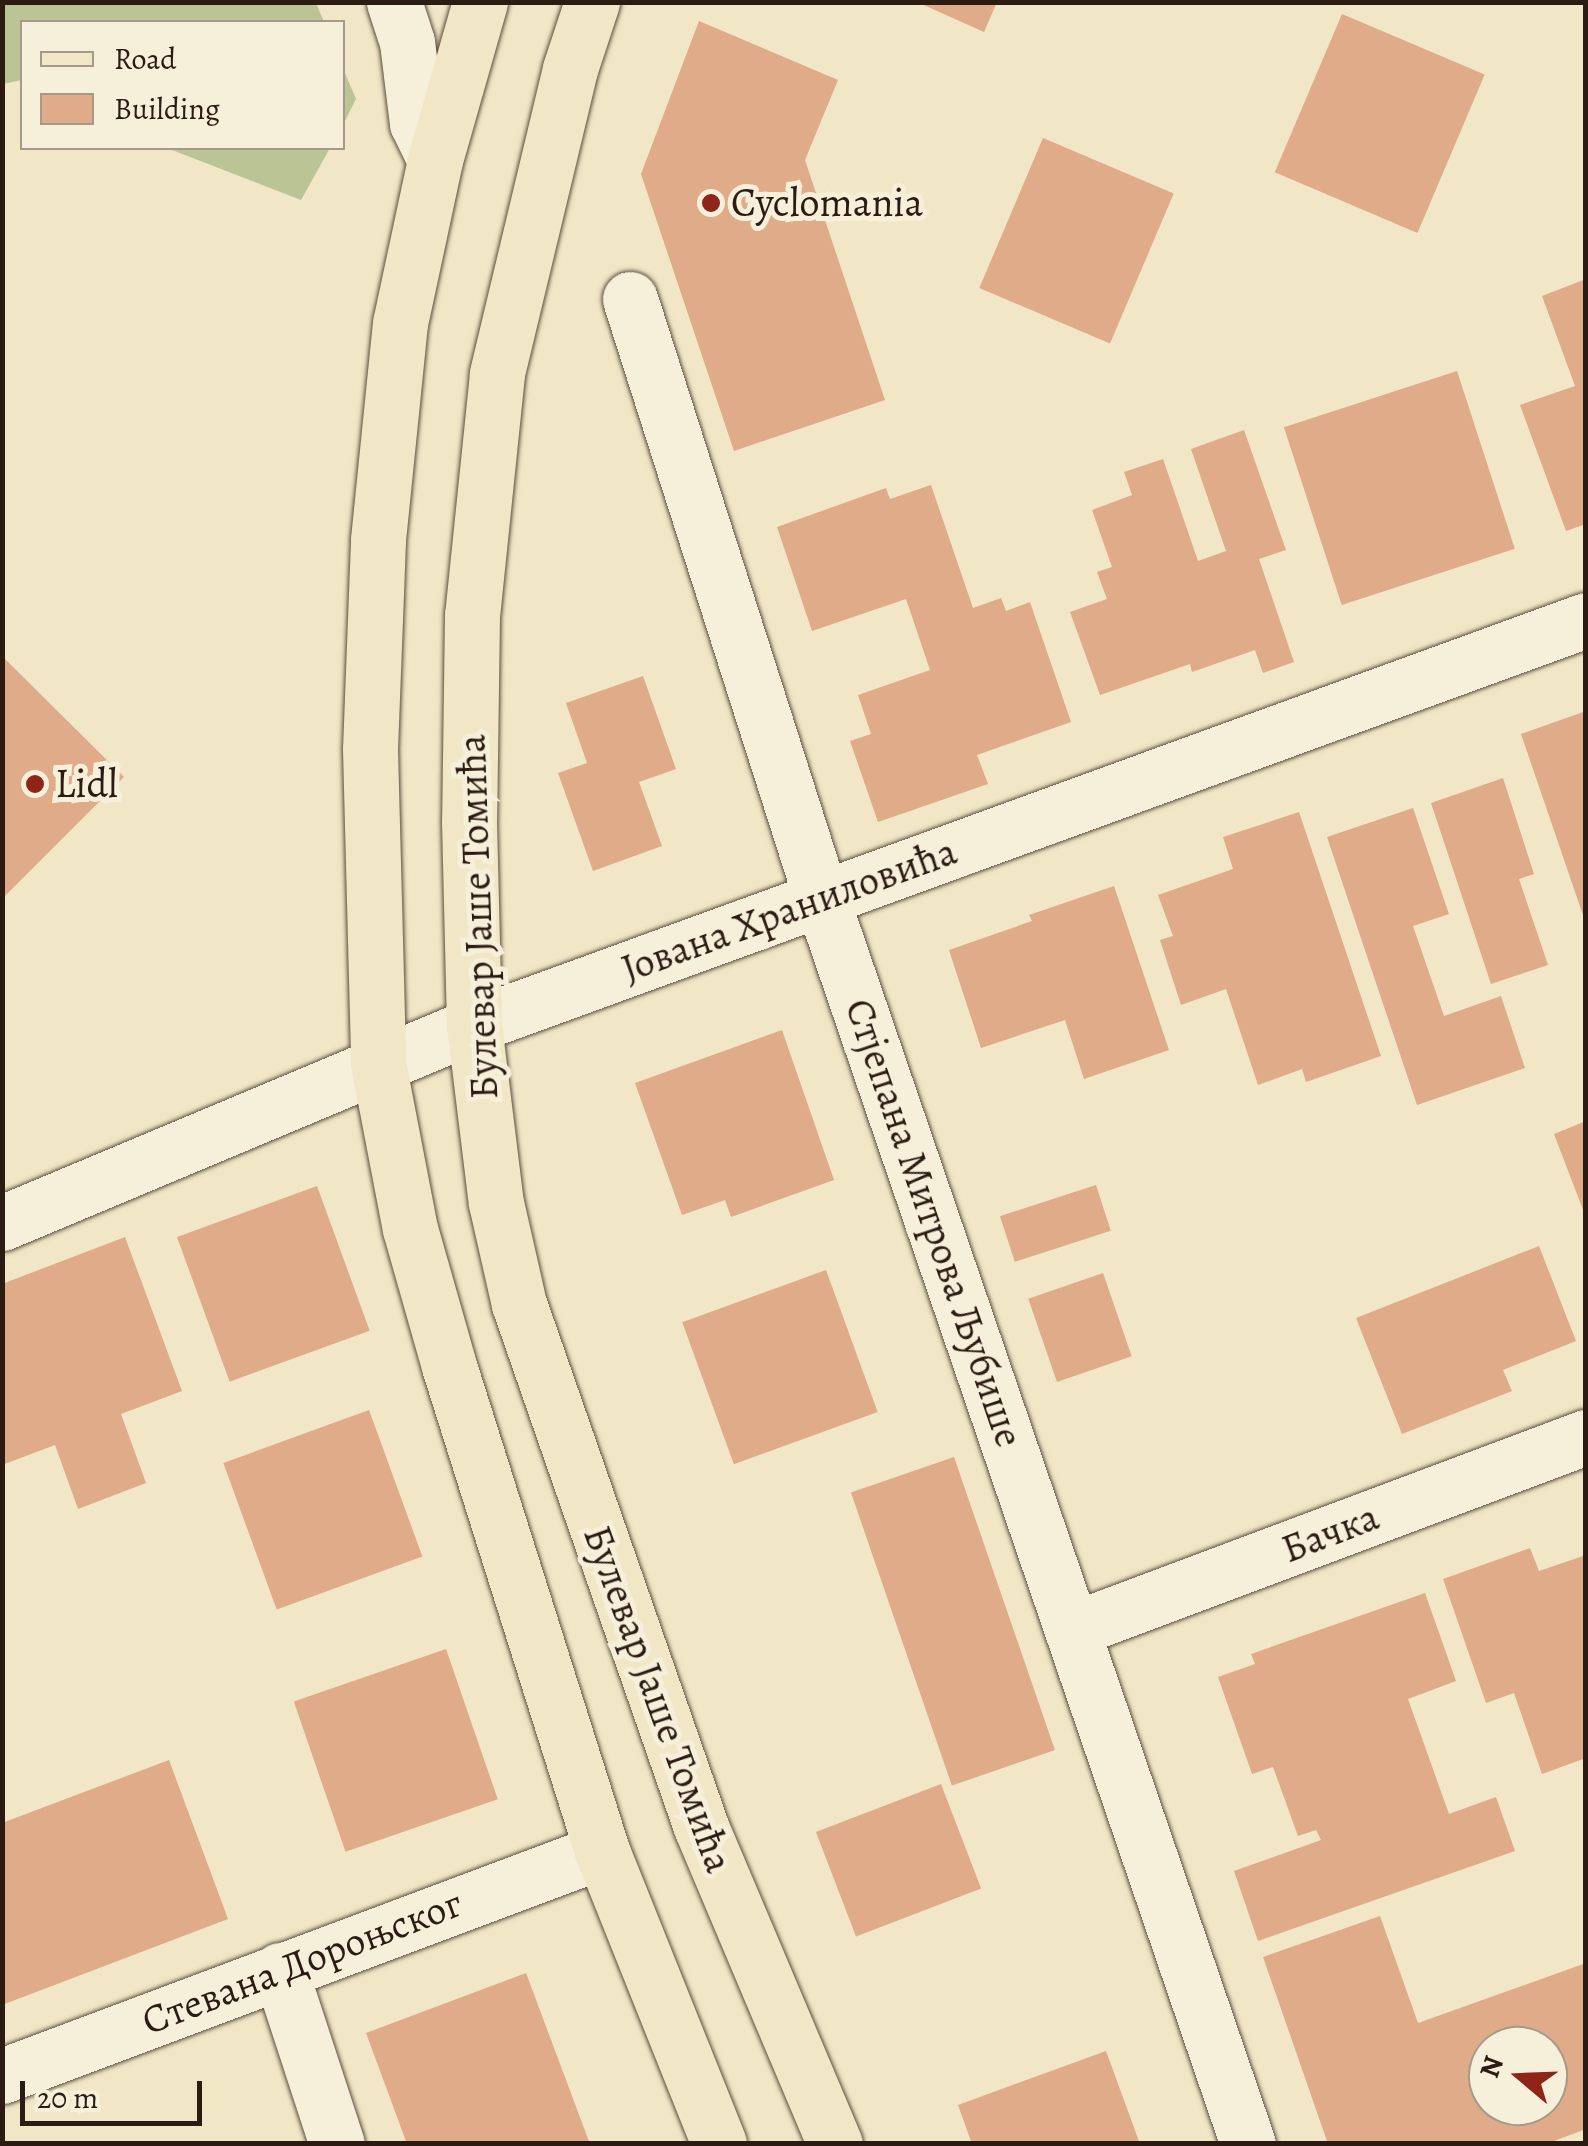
<!DOCTYPE html>
<meta charset="utf-8">
<style>
body{margin:0}
#map{position:relative;width:1588px;height:2146px;overflow:hidden;background:#f1e6c5;font-family:Alegreya,serif}
div>[style]{position:absolute}
.green>*{inset:0;background:#bbc494}
.building>*{inset:0;background:#dfab89;transform-origin:0 0}
.roads{filter:drop-shadow(0 0 2px #5c4e3f) drop-shadow(0 0 2px #5c4e3f)}
.minor>*{height:55px;margin:-27.5px;padding:0 27.5px;transform-origin:27.5px;border-radius:27.5px;background:#f6efd9}
.major>*{height:55px;margin:-27.5px;padding:0 27.5px;transform-origin:27.5px;border-radius:27.5px;background:#f1e6c5}
.dots>*{width:28px;height:28px;translate:-50% -50%;box-sizing:border-box;border:5px solid #f6efd9;border-radius:50%}
span{translate:-50% -50%;white-space:nowrap;text-align:center;line-height:1.15;-webkit-text-stroke:10px #f6efd9;paint-order:stroke}
.poi-label{font-size:40px;color:#2b1b12}
.left{translate:0 -50%;text-align:left}
.street-label{font-size:40px;color:#2b1b12}
.frame{position:absolute;inset:0;border:5px solid #2b1b12;pointer-events:none}
.legend{position:absolute;left:20px;top:20px;width:325px;height:130px;box-sizing:border-box;background:#f6efd9;border:2px solid #a59a89;margin:0;padding:12px 18px;list-style:none;font-size:30px;color:#2b1b12}
.legend li{display:flex;align-items:center;gap:20px;height:50px}
.legend b{width:50px;border:2px solid #a59a89}
.north{position:absolute;left:1468px;top:2026px;width:100px;height:100px;box-sizing:border-box;background:#f6efd9;border:2px solid #a59a89;border-radius:50%;rotate:289deg;font-size:28px;font-weight:700;line-height:40px;text-align:center;color:#2b1b12}
.north::after{content:'';display:block;margin:auto;width:35px;height:45px;background:#8f2418;clip-path:polygon(50% 0,100% 100%,50% 72%,0 100%)}
.scale{position:absolute;left:20px;top:2081px;width:182px;height:45px;box-sizing:border-box;border:5px solid #2b1b12;border-top:0;padding-left:12px;font-size:30px;line-height:35px;white-space:nowrap;color:#2b1b12;-webkit-text-stroke:8px #f6efd9;paint-order:stroke}
</style>
<div id="map">
<div class="green">
<div style="clip-path:polygon(2px 3px,316px 3px,324px 22px,22px 22px,22px 80px,3px 84px)"></div>
<div style="clip-path:polygon(342px 66px,356px 99px,343px 125px,342px 125px)"></div>
<div style="clip-path:polygon(167px 148px,330px 148px,301px 200px)"></div>
</div>
<div class="building">
<div style="clip-path:polygon(917px 2px,997px 2px,984px 32px)"></div>
<div style="left:1342px;top:14px;width:155px;height:172px;rotate:23deg"></div>
<div style="clip-path:polygon(699px 21px,838px 80px,805px 160px,885px 400px,734px 451px,641px 174px)"></div>
<div style="left:1043px;top:138px;width:142px;height:163px;rotate:23deg"></div>
<div style="clip-path:polygon(1586px 279px,1586px 524px,1566px 531px,1520px 405px,1575px 386px,1542px 296px)"></div>
<div style="left:1457px;top:371px;width:187px;height:182px;rotate:72deg"></div>
<div style="clip-path:polygon(1244px 430px,1286px 550px,1259px 559px,1294px 662px,1263px 673px,1255px 650px,1192px 672px,1190px 664px,1100px 695px,1070px 612px,1107px 599px,1097px 572px,1112px 567px,1092px 510px,1132px 495px,1124px 472px,1163px 459px,1198px 561px,1226px 551px,1191px 449px)"></div>
<div style="clip-path:polygon(931px 485px,973px 608px,1001px 598px,1006px 611px,1030px 602px,1071px 722px,977px 755px,988px 784px,878px 822px,850px 741px,871px 734px,858px 695px,930px 670px,906px 599px,812px 631px,777px 527px,886px 488px,890px 499px)"></div>
<div style="clip-path:polygon(2px 656px,124px 777px,2px 899px)"></div>
<div style="clip-path:polygon(643px 676px,676px 769px,639px 782px,662px 846px,593px 871px,558px 773px,587px 763px,566px 703px)"></div>
<div style="clip-path:polygon(1586px 711px,1586px 921px,1585px 921px,1521px 734px)"></div>
<div style="clip-path:polygon(1503px 778px,1534px 874px,1519px 879px,1548px 965px,1491px 984px,1431px 803px)"></div>
<div style="clip-path:polygon(1413px 808px,1449px 914px,1413px 926px,1444px 1016px,1501px 996px,1525px 1068px,1417px 1105px,1327px 837px)"></div>
<div style="clip-path:polygon(1299px 812px,1381px 1056px,1306px 1082px,1302px 1069px,1258px 1085px,1226px 989px,1181px 1005px,1160px 940px,1173px 936px,1158px 895px,1233px 869px,1223px 837px)"></div>
<div style="clip-path:polygon(1114px 886px,1169px 1050px,1084px 1079px,1065px 1020px,981px 1048px,949px 950px,1032px 921px,1029px 915px)"></div>
<div style="clip-path:polygon(782px 1030px,834px 1180px,731px 1217px,725px 1200px,682px 1215px,635px 1083px)"></div>
<div style="clip-path:polygon(1586px 1121px,1586px 1215px,1585px 1215px,1554px 1134px)"></div>
<div style="left:1096px;top:1185px;width:48px;height:101px;rotate:72deg"></div>
<div style="left:317px;top:1186px;width:154px;height:149px;rotate:70deg"></div>
<div style="clip-path:polygon(125px 1237px,182px 1391px,121px 1414px,146px 1483px,78px 1509px,55px 1445px,2px 1465px,2px 1284px)"></div>
<div style="clip-path:polygon(1539px 1246px,1576px 1341px,1503px 1370px,1512px 1391px,1402px 1434px,1356px 1318px)"></div>
<div style="left:826px;top:1270px;width:151px;height:153px;rotate:70deg"></div>
<div style="left:1103px;top:1273px;width:88px;height:79px;rotate:71deg"></div>
<div style="left:369px;top:1410px;width:156px;height:155px;rotate:70deg"></div>
<div style="left:954px;top:1457px;width:310px;height:109px;rotate:71deg"></div>
<div style="clip-path:polygon(1530px 1548px,1539px 1571px,1586px 1555px,1586px 1758px,1542px 1774px,1514px 1693px,1486px 1703px,1443px 1579px)"></div>
<div style="clip-path:polygon(1425px 1593px,1456px 1681px,1408px 1699px,1449px 1814px,1496px 1797px,1515px 1851px,1258px 1941px,1234px 1871px,1321px 1840px,1316px 1830px,1298px 1836px,1273px 1767px,1252px 1774px,1218px 1677px,1255px 1664px,1251px 1654px)"></div>
<div style="left:446px;top:1649px;width:159px;height:161px;rotate:71deg"></div>
<div style="clip-path:polygon(169px 1760px,228px 1919px,2px 2005px,2px 1823px)"></div>
<div style="left:941px;top:1784px;width:112px;height:134px;rotate:69deg"></div>
<div style="clip-path:polygon(evenodd,1380px 1916px,1418px 2023px,1586px 1963px,1586px 2129px,1546px 2144px,1328px 2144px,1263px 1957px,1380px 1916px,1488px 2046px,1548px 2046px,1548px 2106px,1488px 2106px,1488px 2046px)"></div>
<div style="clip-path:polygon(526px 1973px,590px 2144px,407px 2144px,366px 2033px)"></div>
<div style="clip-path:polygon(1106px 2051px,1140px 2144px,972px 2144px,958px 2105px)"></div>
</div>
<div class="roads">
<div class="minor">
<div style="left:394px;top:2px;width:42px;rotate:72deg"></div>
<div style="left:407px;top:42px;width:82px;rotate:83deg"></div>
<div style="left:417px;top:123px;width:41px;rotate:64.1deg"></div>
<div style="left:630px;top:299px;width:628px;rotate:72.29deg"></div>
<div style="left:821px;top:897px;width:1318px;rotate:71.1deg"></div>
<div style="left:2px;top:1223px;width:512px;rotate:-22.76deg"></div>
<div style="left:474px;top:1025px;width:1183px;rotate:-20.01deg"></div>
<div style="left:1074px;top:1629px;width:547px;rotate:-20.56deg"></div>
<div style="left:280px;top:1970px;width:183px;rotate:71.9deg"></div>
<div style="left:2px;top:2076px;width:641px;rotate:-20.56deg"></div>
</div>
<div class="major">
<div style="left:480px;top:2px;width:164px;rotate:105.9deg"></div>
<div style="left:435px;top:160px;width:167px;rotate:102.1deg"></div>
<div style="left:400px;top:323px;width:219px;rotate:95.8deg"></div>
<div style="left:378px;top:541px;width:208px;rotate:92.2deg"></div>
<div style="left:370px;top:749px;width:314px;rotate:88.5deg"></div>
<div style="left:378px;top:1063px;width:169px;rotate:79.1deg"></div>
<div style="left:410px;top:1229px;width:142px;rotate:74.1deg"></div>
<div style="left:449px;top:1366px;width:509px;rotate:72.49deg"></div>
<div style="left:602px;top:1851px;width:315px;rotate:68.2deg"></div>
<div style="left:592px;top:2px;width:71px;rotate:108.2deg"></div>
<div style="left:570px;top:69px;width:314px;rotate:103.5deg"></div>
<div style="left:497px;top:374px;width:242px;rotate:95.9deg"></div>
<div style="left:472px;top:615px;width:206px;rotate:90.8deg"></div>
<div style="left:469px;top:821px;width:204px;rotate:88.6deg"></div>
<div style="left:474px;top:1025px;width:179px;rotate:83deg"></div>
<div style="left:496px;top:1203px;width:104px;rotate:77.2deg"></div>
<div style="left:519px;top:1304px;width:554px;rotate:70.81deg"></div>
<div style="left:701px;top:1827px;width:344px;rotate:67.1deg"></div>
</div>
</div>
<div class="dots">
<div style="left:711px;top:203px;background:#8f2418"></div>
<div style="left:35px;top:784px;background:#8f2418"></div>
</div>
<div class="poi-label">
<span class="left" style="left:731px;top:203px">Cyclomania</span>
<span class="left" style="left:55px;top:784px">Lidl</span>
</div>
<div class="street-label">
<span style="left:789px;top:910px;rotate:-20deg">Јована Храниловића</span>
<span style="left:478px;top:917px;rotate:-92deg">Булевар Јаше Томића</span>
<span style="left:934px;top:1223px;rotate:71deg">Стјепана Митрова Љубише</span>
<span style="left:1330px;top:1533px;rotate:-21deg">Бачка</span>
<span style="left:658px;top:1699px;rotate:70deg">Булевар Јаше Томића</span>
<span style="left:302px;top:1962px;rotate:-21deg">Стевана Дороњског</span>
</div>
<div class="frame"></div>
<ul class="legend">
<li><b style="height:12px;background:#f1e6c5"></b>Road</li>
<li><b style="height:28px;background:#dfab89"></b>Building</li>
</ul>
<div class="north">N</div>
<div class="scale">20 m</div>
</div>
